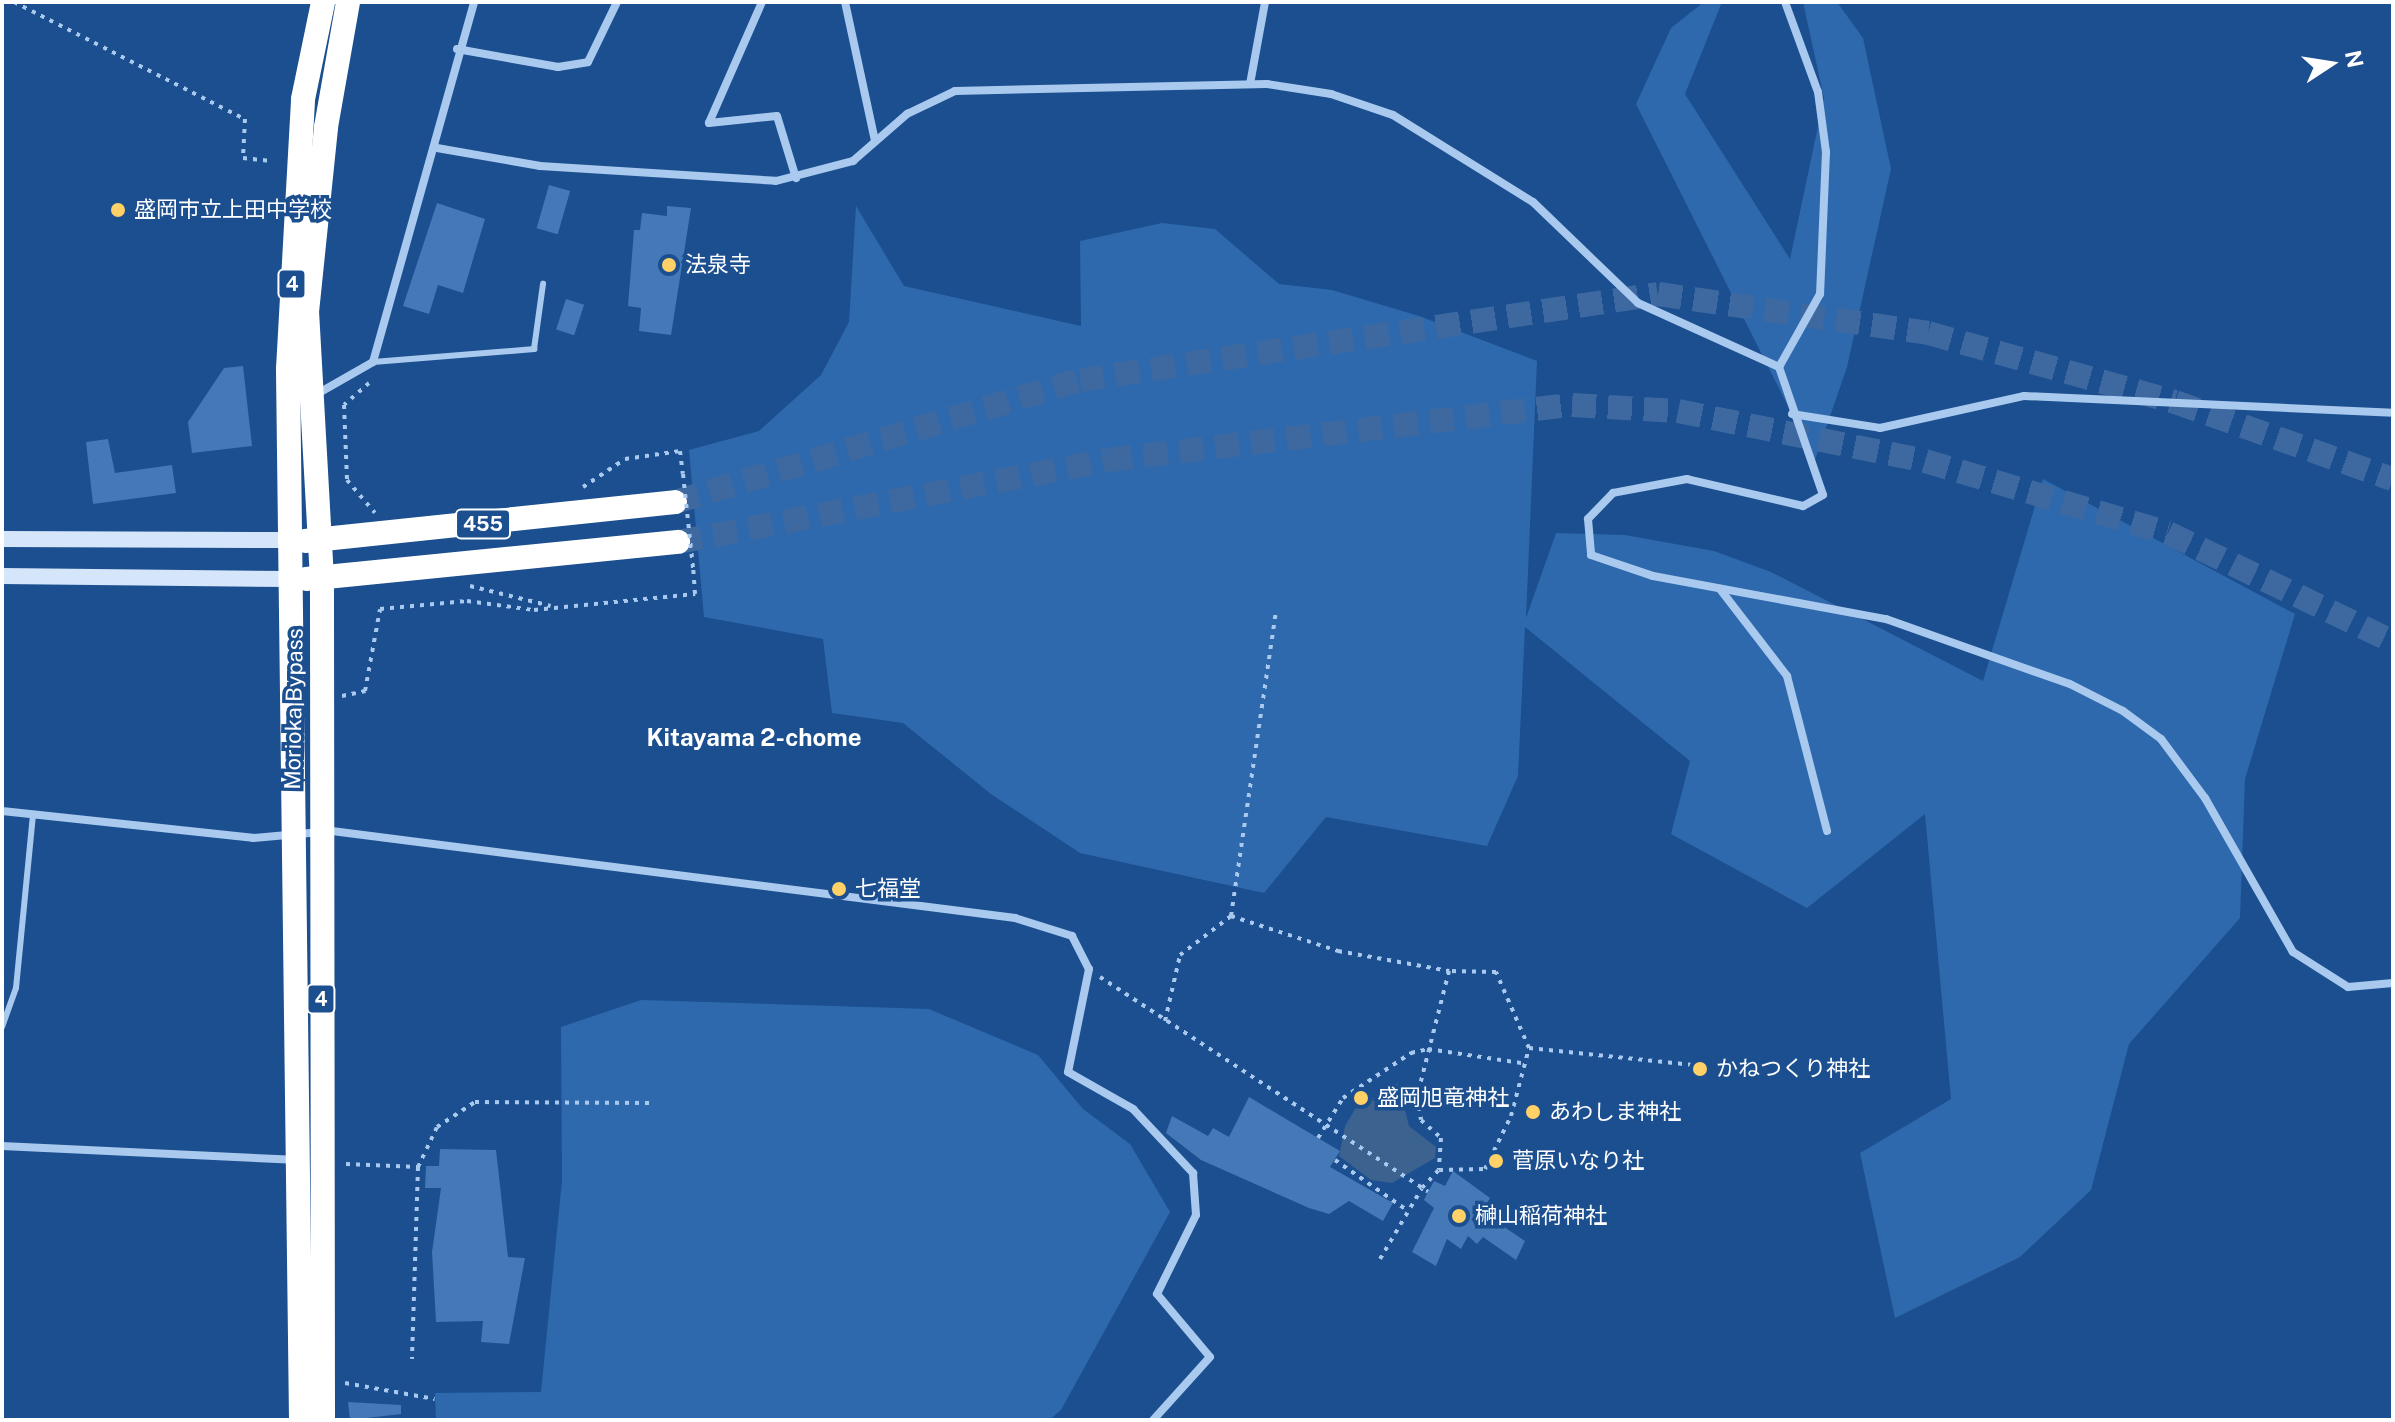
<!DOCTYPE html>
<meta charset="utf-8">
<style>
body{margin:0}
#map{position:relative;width:2395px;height:1422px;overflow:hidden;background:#1b4f8f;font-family:"Public Sans","Noto Sans JP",sans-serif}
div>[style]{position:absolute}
.green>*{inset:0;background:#2e69ad}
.water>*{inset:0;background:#3c6290}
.building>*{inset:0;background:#4478b7;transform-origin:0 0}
.highway-tunnel>*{height:24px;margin-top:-12px;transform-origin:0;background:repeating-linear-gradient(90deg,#3d69a0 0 24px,transparent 0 36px)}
.path>*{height:4px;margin-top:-2px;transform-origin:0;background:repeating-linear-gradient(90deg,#a9c9ee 0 4px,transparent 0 10px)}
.lane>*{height:6px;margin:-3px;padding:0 3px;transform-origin:3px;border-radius:3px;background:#a9c9ee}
.street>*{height:8px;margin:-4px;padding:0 4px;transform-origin:4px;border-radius:4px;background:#a9c9ee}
.secondary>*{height:16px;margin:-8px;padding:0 8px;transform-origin:8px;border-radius:8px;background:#d6e6fa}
.highway>*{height:24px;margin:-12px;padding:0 12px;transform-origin:12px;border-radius:12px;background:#fff}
.path-bridge>*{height:4px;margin-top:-2px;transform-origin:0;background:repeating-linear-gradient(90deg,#a9c9ee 0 4px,transparent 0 10px)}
.dots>*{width:22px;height:22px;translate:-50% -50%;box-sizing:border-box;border:4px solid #1b4f8f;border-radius:50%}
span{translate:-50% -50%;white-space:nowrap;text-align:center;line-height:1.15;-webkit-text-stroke:7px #1b4f8f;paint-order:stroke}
.shield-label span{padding:2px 6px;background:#1b4f8f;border:2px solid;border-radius:6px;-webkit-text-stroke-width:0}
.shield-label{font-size:20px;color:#fff;font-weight:700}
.poi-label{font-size:22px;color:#fff}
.left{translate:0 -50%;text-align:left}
.street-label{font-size:22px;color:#fff}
.neighbourhood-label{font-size:24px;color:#fff;font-weight:700}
.frame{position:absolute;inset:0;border:4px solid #fff;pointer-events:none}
.north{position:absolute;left:2291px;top:24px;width:80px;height:80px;-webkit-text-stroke:6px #1b4f8f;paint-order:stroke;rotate:78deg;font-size:22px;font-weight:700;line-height:32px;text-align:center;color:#fff}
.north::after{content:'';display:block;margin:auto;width:28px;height:36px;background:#fff;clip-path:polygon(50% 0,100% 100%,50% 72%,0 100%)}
</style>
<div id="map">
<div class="green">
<div style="clip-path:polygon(1704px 2px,1722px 2px,1685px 94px,1790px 259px,1824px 98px,1803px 2px,1837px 2px,1863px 38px,1891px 169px,1847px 367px,1815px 460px,1636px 104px,1671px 28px)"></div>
<div style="clip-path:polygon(856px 206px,904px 286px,1081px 326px,1080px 241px,1162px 223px,1215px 229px,1279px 284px,1332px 290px,1419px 316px,1537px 361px,1526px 618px,1556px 533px,1625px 535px,1714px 551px,1771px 572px,1983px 681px,2043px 479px,2295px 614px,2245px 779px,2240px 918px,2129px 1044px,2091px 1190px,2020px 1257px,1895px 1318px,1860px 1153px,1951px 1099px,1925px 814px,1807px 908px,1671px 834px,1690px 761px,1525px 627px,1518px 776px,1487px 846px,1326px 817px,1264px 893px,1080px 853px,991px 794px,903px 723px,832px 713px,823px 639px,704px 617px,689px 450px,759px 431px,821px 375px,849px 322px)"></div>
<div style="clip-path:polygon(641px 1000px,929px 1009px,1038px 1055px,1083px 1109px,1130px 1144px,1170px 1212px,1061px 1410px,1049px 1420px,436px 1420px,435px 1393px,541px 1392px,562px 1180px,561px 1027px)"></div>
</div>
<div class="water">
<div style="clip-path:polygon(1398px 1083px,1409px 1126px,1436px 1147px,1435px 1158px,1392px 1183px,1371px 1180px,1339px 1156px,1345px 1126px,1355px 1109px)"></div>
</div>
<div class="building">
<div style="left:549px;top:185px;width:22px;height:45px;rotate:16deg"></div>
<div style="clip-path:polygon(437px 203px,485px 219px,463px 293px,438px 285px,429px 314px,403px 306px)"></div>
<div style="clip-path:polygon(667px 206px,691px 208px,671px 335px,639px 331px,641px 308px,628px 306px,634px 230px,640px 230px,642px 213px,667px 216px)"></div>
<div style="left:566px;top:299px;width:19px;height:32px;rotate:18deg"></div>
<div style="clip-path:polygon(243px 366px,252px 446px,192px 453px,188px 422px,224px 368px)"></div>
<div style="clip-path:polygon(108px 439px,115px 473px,172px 465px,176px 493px,93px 504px,86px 442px)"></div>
<div style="clip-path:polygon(1249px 1097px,1340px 1151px,1330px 1167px,1393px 1203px,1383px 1221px,1349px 1201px,1329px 1214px,1309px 1208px,1201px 1160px,1166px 1133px,1172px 1116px,1208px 1136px,1213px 1128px,1229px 1137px)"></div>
<div style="clip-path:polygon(440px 1149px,496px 1150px,508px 1257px,525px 1258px,509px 1344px,481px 1342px,483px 1321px,436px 1322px,432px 1252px,441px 1188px,425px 1188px,426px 1166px,439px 1166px)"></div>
<div style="clip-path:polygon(1453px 1171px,1490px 1198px,1482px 1212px,1525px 1241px,1516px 1260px,1483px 1237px,1477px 1244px,1468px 1236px,1461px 1249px,1447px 1239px,1436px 1266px,1412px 1252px,1434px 1208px,1424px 1200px,1428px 1192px,1434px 1181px,1445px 1186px)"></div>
<div style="clip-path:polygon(348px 1402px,401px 1405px,401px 1414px,350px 1420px)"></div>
</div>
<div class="highway-tunnel">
<div style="left:675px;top:502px;width:423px;rotate:-16.8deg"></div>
<div style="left:1080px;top:380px;width:584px;rotate:-8.46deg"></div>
<div style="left:1658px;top:294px;width:273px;rotate:8.2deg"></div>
<div style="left:1928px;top:333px;width:256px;rotate:15.6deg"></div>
<div style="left:2175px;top:402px;width:231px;rotate:19.5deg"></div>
<div style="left:678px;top:542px;width:438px;rotate:-10.8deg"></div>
<div style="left:1108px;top:460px;width:467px;rotate:-6.8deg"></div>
<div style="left:1572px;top:405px;width:106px;rotate:3.2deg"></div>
<div style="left:1678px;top:411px;width:252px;rotate:11.4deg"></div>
<div style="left:1925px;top:461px;width:253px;rotate:16.5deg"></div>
<div style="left:2168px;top:533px;width:250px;rotate:25.8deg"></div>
</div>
<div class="path">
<div style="left:14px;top:2px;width:259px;rotate:26.9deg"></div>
<div style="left:245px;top:119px;width:39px;rotate:93deg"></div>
<div style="left:243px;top:158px;width:29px;rotate:6deg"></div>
<div style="left:369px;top:383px;width:33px;rotate:139deg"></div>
<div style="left:344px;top:405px;width:75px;rotate:87.7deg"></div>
<div style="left:347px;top:480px;width:43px;rotate:49.7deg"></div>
<div style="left:583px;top:487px;width:50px;rotate:-33.7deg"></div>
<div style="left:625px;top:459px;width:56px;rotate:-8.3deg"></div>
<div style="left:680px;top:451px;width:23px;rotate:83deg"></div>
<div style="left:470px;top:586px;width:83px;rotate:13.9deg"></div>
<div style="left:342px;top:696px;width:24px;rotate:-12deg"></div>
<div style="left:365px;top:691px;width:83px;rotate:-79.6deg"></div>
<div style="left:380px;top:609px;width:87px;rotate:-5.3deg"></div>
<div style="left:467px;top:601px;width:68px;rotate:7.7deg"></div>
<div style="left:534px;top:610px;width:162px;rotate:-5.7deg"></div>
<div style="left:695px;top:594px;width:26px;rotate:-94deg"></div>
<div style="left:1231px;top:916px;width:113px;rotate:18.1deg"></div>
<div style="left:1338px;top:951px;width:113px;rotate:10.2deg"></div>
<div style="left:1100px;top:977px;width:392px;rotate:33.2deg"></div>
<div style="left:1165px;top:1021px;width:68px;rotate:-77.2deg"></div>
<div style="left:1180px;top:955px;width:64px;rotate:-37.4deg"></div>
<div style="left:1231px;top:916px;width:307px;rotate:-81.6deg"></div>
<div style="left:1529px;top:1048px;width:165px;rotate:5.9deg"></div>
<div style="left:1318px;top:1138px;width:47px;rotate:-58deg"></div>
<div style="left:1343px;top:1098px;width:82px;rotate:-33.5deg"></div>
<div style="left:1411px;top:1053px;width:17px;rotate:-13deg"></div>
<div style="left:1428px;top:1049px;width:100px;rotate:8.6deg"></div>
<div style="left:1335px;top:1160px;width:89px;rotate:34.9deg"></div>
<div style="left:346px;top:1164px;width:72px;rotate:2.4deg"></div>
<div style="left:418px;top:1167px;width:192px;rotate:91.8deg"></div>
<div style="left:418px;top:1167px;width:44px;rotate:-64.6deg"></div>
<div style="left:437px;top:1127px;width:45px;rotate:-33.3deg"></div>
<div style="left:475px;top:1102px;width:177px;rotate:0.3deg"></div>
<div style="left:1380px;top:1259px;width:82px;rotate:-59.4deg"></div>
<div style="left:1422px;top:1188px;width:25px;rotate:-47deg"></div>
<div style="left:1439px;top:1170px;width:46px;rotate:-1.2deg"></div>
<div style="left:1485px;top:1169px;width:59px;rotate:-63.9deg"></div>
<div style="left:1511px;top:1116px;width:70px;rotate:-75.2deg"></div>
<div style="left:1529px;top:1048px;width:83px;rotate:-113.5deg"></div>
<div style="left:1496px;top:972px;width:47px;rotate:-178.8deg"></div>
<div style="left:1449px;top:971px;width:130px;rotate:104.3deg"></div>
<div style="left:1417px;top:1097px;width:23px;rotate:80deg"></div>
<div style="left:1421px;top:1120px;width:27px;rotate:42deg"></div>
<div style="left:1441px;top:1138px;width:32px;rotate:94deg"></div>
<div style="left:345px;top:1383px;width:91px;rotate:10.1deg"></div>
</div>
<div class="lane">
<div style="left:373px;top:362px;width:162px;rotate:-4.6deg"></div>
<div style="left:534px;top:349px;width:66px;rotate:-82.1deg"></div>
<div style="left:2px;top:1027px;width:41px;rotate:-70.3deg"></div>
<div style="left:16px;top:988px;width:175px;rotate:-84.4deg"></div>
</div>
<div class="street">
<div style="left:762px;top:2px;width:132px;rotate:113.7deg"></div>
<div style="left:709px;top:123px;width:68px;rotate:-5.9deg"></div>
<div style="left:777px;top:116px;width:65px;rotate:73deg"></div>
<div style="left:845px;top:2px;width:142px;rotate:77.8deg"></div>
<div style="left:1785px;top:2px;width:96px;rotate:69.9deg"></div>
<div style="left:1818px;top:92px;width:61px;rotate:82.4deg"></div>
<div style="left:1826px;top:152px;width:142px;rotate:92.4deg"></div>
<div style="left:1820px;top:294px;width:84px;rotate:119.3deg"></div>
<div style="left:1779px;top:367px;width:135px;rotate:71deg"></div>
<div style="left:1823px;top:495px;width:23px;rotate:151deg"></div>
<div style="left:1803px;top:506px;width:119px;rotate:-166.9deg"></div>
<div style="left:1687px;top:479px;width:75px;rotate:169.3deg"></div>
<div style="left:1613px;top:493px;width:36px;rotate:134deg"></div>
<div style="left:1588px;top:519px;width:36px;rotate:85deg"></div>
<div style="left:1591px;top:555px;width:65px;rotate:18.7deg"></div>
<div style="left:1653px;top:576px;width:237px;rotate:10.5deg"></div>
<div style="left:1886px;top:619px;width:195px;rotate:19.5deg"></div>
<div style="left:2070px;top:684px;width:59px;rotate:27deg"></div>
<div style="left:2123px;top:711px;width:47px;rotate:36.4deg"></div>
<div style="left:2161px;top:739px;width:74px;rotate:53.3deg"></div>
<div style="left:2205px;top:798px;width:177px;rotate:60.3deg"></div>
<div style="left:2293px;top:952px;width:65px;rotate:32.5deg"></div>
<div style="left:2348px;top:987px;width:45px;rotate:-5.1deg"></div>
<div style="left:457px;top:49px;width:103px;rotate:10.1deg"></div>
<div style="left:558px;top:67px;width:30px;rotate:-9deg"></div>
<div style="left:588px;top:62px;width:67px;rotate:-64.2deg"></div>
<div style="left:1250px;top:84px;width:83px;rotate:-79.6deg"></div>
<div style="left:437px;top:148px;width:105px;rotate:9.9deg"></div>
<div style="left:540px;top:166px;width:236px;rotate:3.6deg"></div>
<div style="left:776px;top:181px;width:80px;rotate:-14.6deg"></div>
<div style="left:853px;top:161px;width:72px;rotate:-41deg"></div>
<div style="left:907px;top:114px;width:53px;rotate:-25.6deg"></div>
<div style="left:955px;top:91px;width:312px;rotate:-1.3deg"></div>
<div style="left:1267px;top:84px;width:65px;rotate:8.9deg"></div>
<div style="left:1331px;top:94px;width:65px;rotate:18.7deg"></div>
<div style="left:1393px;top:115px;width:165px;rotate:31.9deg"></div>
<div style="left:1533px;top:202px;width:146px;rotate:43.9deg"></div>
<div style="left:1638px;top:303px;width:155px;rotate:24.4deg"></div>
<div style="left:317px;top:394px;width:64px;rotate:-29.7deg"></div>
<div style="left:373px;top:362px;width:374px;rotate:-74.3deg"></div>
<div style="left:1792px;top:414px;width:89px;rotate:9deg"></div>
<div style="left:1880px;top:428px;width:148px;rotate:-12.5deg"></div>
<div style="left:2024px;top:396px;width:369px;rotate:2.6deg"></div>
<div style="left:1720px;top:589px;width:110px;rotate:52.4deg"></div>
<div style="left:1787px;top:676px;width:160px;rotate:75.5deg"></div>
<div style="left:2px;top:811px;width:252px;rotate:6.1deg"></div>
<div style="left:253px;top:838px;width:79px;rotate:-5.1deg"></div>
<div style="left:332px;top:831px;width:689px;rotate:7.26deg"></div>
<div style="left:1015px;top:918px;width:60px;rotate:17.5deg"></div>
<div style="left:1072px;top:936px;width:37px;rotate:63deg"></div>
<div style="left:1089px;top:969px;width:105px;rotate:101.5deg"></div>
<div style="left:1068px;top:1072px;width:75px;rotate:29.6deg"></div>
<div style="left:1133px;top:1109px;width:88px;rotate:46.8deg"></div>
<div style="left:1193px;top:1173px;width:42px;rotate:85.9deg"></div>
<div style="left:1196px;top:1215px;width:88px;rotate:116.3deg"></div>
<div style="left:1157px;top:1294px;width:82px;rotate:49.9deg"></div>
<div style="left:1210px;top:1357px;width:85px;rotate:132.1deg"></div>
<div style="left:2px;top:1146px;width:292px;rotate:2.7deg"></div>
</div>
<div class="secondary">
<div style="left:2px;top:539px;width:288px;rotate:0.2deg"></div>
<div style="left:2px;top:576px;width:287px;rotate:0.6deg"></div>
</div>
<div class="highway">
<div style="left:305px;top:541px;width:372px;rotate:-6deg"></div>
<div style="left:306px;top:579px;width:374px;rotate:-5.7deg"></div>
<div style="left:301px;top:1420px;width:1051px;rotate:-90.71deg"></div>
<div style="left:288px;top:369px;width:270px;rotate:-86.8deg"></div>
<div style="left:303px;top:99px;width:99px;rotate:-78.3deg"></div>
<div style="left:323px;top:1420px;width:841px;rotate:-90.07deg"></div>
<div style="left:322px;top:579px;width:267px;rotate:-93.2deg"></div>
<div style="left:307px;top:312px;width:186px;rotate:-84.1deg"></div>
<div style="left:326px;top:127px;width:127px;rotate:-80deg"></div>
</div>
<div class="path-bridge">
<div style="left:683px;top:474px;width:95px;rotate:83.9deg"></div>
</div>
<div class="dots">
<div style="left:118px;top:210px;background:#ffd166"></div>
<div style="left:669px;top:265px;background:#ffd166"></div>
<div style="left:839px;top:889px;background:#ffd166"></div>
<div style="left:1700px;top:1069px;background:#ffd166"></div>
<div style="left:1361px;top:1098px;background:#ffd166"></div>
<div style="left:1533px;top:1112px;background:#ffd166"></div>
<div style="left:1496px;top:1161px;background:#ffd166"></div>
<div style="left:1459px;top:1216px;background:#ffd166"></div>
</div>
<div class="shield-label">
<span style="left:292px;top:284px">4</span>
<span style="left:483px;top:524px">455</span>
<span style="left:321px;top:999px">4</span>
</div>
<div class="poi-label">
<span class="left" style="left:134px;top:210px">盛岡市立上田中学校</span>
<span class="left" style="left:685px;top:265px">法泉寺</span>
<span class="left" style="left:855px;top:889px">七福堂</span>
<span class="left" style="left:1716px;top:1069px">かねつくり神社</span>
<span class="left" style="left:1377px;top:1098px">盛岡旭竜神社</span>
<span class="left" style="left:1549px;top:1112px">あわしま神社</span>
<span class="left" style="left:1512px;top:1161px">菅原いなり社</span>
<span class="left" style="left:1475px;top:1216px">榊山稲荷神社</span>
</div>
<div class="street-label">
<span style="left:294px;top:709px;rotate:-89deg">Morioka Bypass</span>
</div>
<div class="neighbourhood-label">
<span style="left:754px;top:738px">Kitayama 2-chome</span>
</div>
<div class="frame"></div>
<div class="north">N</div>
</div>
